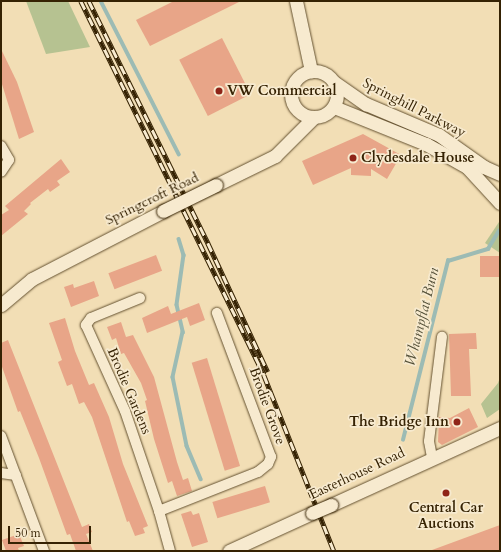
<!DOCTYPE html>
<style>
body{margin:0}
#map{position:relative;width:501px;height:552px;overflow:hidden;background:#f2deb5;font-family:Cardo,serif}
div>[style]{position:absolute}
.green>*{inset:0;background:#b6c291}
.stream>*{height:3.5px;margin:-1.75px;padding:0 1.75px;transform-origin:1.75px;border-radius:1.75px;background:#9cbbb4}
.building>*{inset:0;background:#e8a588;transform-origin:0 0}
.roads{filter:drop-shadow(0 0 1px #645130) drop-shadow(0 0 1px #645130)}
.street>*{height:10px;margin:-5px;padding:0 5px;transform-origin:5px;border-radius:5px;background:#f7eacf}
.secondary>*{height:13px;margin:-6.5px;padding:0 6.5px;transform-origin:6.5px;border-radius:6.5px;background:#f7eacf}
.secondary>.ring{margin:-6.5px;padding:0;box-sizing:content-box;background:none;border:13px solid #f7eacf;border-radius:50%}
.rail>*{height:4.5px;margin-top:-2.25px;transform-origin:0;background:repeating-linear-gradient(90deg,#f7eacf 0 9px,#352203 0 18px);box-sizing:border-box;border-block:1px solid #352203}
.bridges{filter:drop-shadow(0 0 1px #352203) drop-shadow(0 0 1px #352203)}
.secondary-bridge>*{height:13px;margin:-6.5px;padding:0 6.5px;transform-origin:6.5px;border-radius:6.5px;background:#f7eacf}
.dots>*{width:11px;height:11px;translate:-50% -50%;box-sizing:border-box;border:2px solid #f7eacf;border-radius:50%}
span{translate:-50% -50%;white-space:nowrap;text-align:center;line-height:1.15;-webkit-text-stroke:3.5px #f7eacf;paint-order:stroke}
.poi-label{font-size:14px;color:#352203;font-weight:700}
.left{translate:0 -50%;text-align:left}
.right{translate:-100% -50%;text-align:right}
.street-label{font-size:14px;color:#352203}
.water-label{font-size:15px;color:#545038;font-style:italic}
.frame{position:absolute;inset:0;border:2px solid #352203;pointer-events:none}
.scale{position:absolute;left:8px;top:526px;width:83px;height:18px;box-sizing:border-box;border:2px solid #352203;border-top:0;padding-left:5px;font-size:12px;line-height:14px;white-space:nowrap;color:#352203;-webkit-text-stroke:3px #f7eacf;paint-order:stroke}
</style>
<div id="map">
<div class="green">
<div style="clip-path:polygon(26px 1px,68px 1px,90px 47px,46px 54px)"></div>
<div style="clip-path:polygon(499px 222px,500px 223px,500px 253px,485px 243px)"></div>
<div style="clip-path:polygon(500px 377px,500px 409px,487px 418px,481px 404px,498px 383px)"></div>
</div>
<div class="stream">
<div style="left:101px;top:1px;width:172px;rotate:63deg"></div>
<div style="left:179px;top:239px;width:17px;rotate:73deg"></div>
<div style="left:184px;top:255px;width:50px;rotate:98deg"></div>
<div style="left:177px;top:305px;width:28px;rotate:77deg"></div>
<div style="left:183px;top:332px;width:46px;rotate:102.5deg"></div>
<div style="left:173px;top:377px;width:70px;rotate:78.5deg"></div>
<div style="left:187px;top:446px;width:36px;rotate:67deg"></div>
<div style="left:403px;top:440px;width:185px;rotate:-75.9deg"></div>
<div style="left:448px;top:261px;width:42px;rotate:-16.7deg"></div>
<div style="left:488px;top:249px;width:21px;rotate:-59deg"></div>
</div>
<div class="building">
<div style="clip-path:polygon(174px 1px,241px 1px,150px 46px,136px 20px)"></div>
<div style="left:222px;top:38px;width:63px;height:48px;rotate:63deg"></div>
<div style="clip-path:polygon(1px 49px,17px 82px,34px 132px,19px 139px,1px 81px)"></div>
<div style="clip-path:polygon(363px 134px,401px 155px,387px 179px,371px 169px,371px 176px,351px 175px,351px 168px,313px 185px,302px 161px)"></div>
<div style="clip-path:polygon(61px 159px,70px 172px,57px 181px,60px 185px,50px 192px,48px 189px,30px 203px,31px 204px,24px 211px,28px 214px,1px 236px,1px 215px,9px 210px,5px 206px)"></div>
<div style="left:156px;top:255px;width:17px;height:51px;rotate:69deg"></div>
<div style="left:500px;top:256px;width:21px;height:20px;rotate:90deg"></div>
<div style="clip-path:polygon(94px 281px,99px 296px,71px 307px,64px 287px,73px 284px,74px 288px)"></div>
<div style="clip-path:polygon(199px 303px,205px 320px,190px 326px,187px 317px,147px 333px,142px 318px,168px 306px,171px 314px)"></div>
<div style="clip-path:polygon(65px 318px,75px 351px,89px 385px,94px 383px,109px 417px,123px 464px,148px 526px,143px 528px,145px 533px,135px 536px,129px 521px,127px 522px,92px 417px,84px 402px,79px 404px,72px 384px,67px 386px,58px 362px,62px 360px,49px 323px)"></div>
<div style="clip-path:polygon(121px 322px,126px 337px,133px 335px,154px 377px,177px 462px,183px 480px,188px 478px,192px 491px,177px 496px,172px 481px,168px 483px,154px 439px,145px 401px,147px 400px,141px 383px,124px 353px,121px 354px,116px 338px,112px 340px,107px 327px)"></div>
<div style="clip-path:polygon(476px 333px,477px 349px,469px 349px,471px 396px,451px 396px,449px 334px)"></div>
<div style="clip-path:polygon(8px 340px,82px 527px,89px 524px,92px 532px,86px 534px,93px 551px,76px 551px,70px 534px,67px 535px,39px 458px,20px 411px,18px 412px,1px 364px,1px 343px)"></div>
<div style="left:207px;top:358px;width:113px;height:16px;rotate:73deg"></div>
<div style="clip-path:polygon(469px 408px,478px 427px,442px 445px,438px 442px,439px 417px,450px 418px)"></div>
<div style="left:265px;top:486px;width:17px;height:55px;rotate:73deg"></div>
<div style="clip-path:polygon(191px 511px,193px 515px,199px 513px,208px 542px,192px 547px,181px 514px)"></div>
<div style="clip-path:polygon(500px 525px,500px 551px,433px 551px,432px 550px)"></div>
<div style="clip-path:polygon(19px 534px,24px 546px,18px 548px,19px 551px,6px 551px,2px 540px)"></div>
</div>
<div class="roads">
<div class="street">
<div style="left:1px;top:146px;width:16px;rotate:60deg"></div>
<div style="left:9px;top:160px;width:14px;rotate:124deg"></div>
<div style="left:140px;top:298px;width:53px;rotate:157.8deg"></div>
<div style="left:91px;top:318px;width:9px;rotate:126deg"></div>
<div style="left:86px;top:325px;width:94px;rotate:65.6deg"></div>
<div style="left:125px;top:411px;width:106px;rotate:71.2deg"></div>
<div style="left:159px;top:511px;width:41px;rotate:74.6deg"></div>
<div style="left:1px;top:436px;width:123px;rotate:69.5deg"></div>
<div style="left:432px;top:457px;width:16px;rotate:-101deg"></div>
<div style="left:429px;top:441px;width:105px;rotate:-82.9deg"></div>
<div style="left:1px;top:473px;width:15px;rotate:8deg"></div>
<div style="left:159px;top:511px;width:106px;rotate:-21.5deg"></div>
<div style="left:258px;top:472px;width:13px;rotate:-39deg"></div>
<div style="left:268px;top:464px;width:8px;rotate:-67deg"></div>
<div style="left:271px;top:457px;width:154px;rotate:-110.6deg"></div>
</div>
<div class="secondary">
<div style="left:296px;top:1px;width:72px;rotate:77.9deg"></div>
<div class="ring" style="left:291px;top:71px;width:33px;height:33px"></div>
<div style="left:334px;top:82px;width:39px;rotate:35deg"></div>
<div style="left:366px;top:104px;width:79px;rotate:23deg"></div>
<div style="left:439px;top:135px;width:55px;rotate:35.4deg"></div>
<div style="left:484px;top:167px;width:17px;rotate:24deg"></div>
<div style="left:334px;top:107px;width:99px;rotate:21.9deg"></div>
<div style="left:426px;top:144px;width:47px;rotate:29.3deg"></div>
<div style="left:467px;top:167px;width:49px;rotate:47.5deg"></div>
<div style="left:216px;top:185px;width:66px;rotate:-26.2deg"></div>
<div style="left:275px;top:156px;width:54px;rotate:-45deg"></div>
<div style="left:1px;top:305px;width:40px;rotate:-40deg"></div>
<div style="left:32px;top:279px;width:148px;rotate:-27.4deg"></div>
<div style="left:331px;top:505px;width:186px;rotate:-24.5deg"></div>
<div style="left:229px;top:551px;width:91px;rotate:-24.6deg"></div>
</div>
</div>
<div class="rail">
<div style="left:81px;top:1px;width:416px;rotate:63.9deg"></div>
<div style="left:264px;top:375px;width:189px;rotate:68.3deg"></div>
<div style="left:89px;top:1px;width:270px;rotate:63.8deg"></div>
<div style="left:208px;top:243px;width:142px;rotate:65.1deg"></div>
</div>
<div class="bridges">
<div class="secondary-bridge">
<div style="left:163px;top:211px;width:59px;rotate:-26.1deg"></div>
<div style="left:312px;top:513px;width:21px;rotate:-23deg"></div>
</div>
</div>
<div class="dots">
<div style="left:219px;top:91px;background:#8f2418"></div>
<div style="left:353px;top:158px;background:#8f2418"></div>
<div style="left:457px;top:422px;background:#8f2418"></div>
<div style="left:446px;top:493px;background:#8f2418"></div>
</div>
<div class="poi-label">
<span class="left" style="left:227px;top:91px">VW Commercial</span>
<span class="left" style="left:361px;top:158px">Clydesdale House</span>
<span class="right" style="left:449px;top:422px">The Bridge Inn</span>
<span style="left:446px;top:516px">Central Car<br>Auctions</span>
</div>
<div class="street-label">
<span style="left:414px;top:108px;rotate:27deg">Springhill Parkway</span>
<span style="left:152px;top:199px;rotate:-26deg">Springcroft Road</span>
<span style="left:129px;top:391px;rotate:67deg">Brodie Gardens</span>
<span style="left:267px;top:406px;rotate:70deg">Brodie Grove</span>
<span style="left:357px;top:474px;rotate:-25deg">Easterhouse Road</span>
</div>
<div class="water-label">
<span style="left:422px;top:317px;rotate:-76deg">Whampflat Burn</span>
</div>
<div class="frame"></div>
<div class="scale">50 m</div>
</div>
